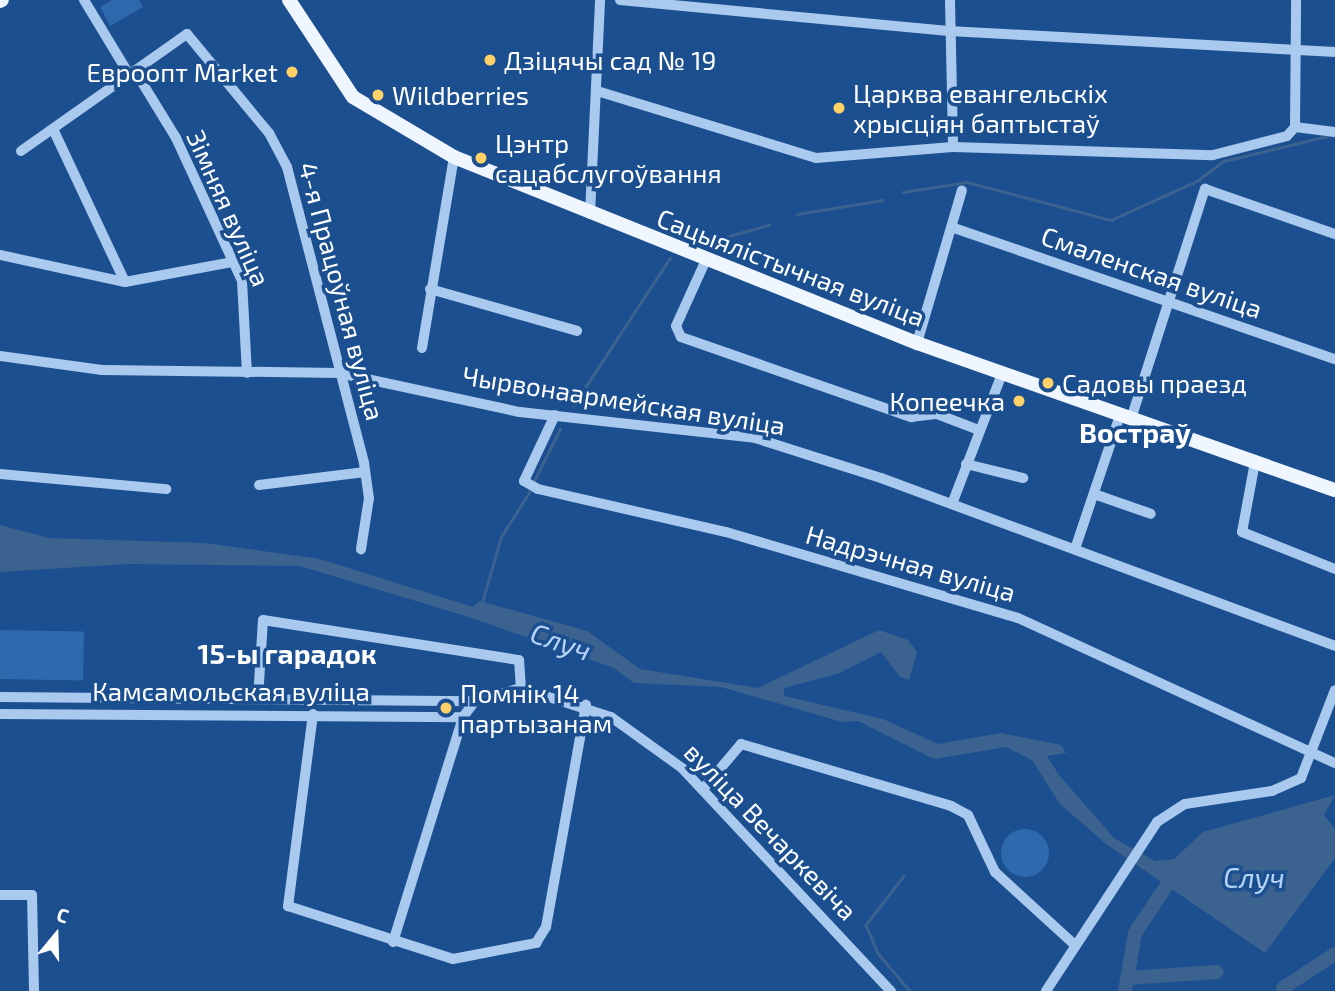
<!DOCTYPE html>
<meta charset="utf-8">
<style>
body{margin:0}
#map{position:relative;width:1335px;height:991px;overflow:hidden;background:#1b4f8f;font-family:"Exo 2",sans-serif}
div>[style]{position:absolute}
.green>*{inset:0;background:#2e69ad;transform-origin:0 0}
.round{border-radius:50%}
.water>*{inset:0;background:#3c6290}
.stream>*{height:2.5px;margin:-1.25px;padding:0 1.25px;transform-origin:1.25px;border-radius:1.25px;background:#3c6290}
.river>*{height:14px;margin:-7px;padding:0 7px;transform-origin:7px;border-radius:7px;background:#3c6290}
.minor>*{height:10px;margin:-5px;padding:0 5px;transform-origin:5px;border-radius:5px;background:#a9c9ee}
.major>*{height:14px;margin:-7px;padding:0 7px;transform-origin:7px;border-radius:7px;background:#f0f6ff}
.dots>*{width:19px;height:19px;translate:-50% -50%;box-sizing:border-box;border:4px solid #1b4f8f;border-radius:50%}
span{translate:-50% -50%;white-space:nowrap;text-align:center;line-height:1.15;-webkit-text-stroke:7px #1b4f8f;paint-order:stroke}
.poi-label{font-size:26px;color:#fff}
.left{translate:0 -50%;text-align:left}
.right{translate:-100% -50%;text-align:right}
.street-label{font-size:26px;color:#fff}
.neighbourhood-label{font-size:28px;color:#fff;font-weight:700}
.water-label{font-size:28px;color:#b5d3f5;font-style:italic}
.north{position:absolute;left:21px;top:900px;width:70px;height:70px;-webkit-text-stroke:5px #1b4f8f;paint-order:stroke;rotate:19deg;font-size:19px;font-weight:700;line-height:28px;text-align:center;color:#fff}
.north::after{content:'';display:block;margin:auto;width:24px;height:32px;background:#fff;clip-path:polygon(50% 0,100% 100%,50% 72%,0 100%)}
</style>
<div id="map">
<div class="green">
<div style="clip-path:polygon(112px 0,139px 0,143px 7px,110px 26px,100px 7px)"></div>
<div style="left:0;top:630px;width:84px;height:49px;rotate:1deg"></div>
<div class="round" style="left:1001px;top:829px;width:48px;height:48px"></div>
</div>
<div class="water">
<div style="clip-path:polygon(0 525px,49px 538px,205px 543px,320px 559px,473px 607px,480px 601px,587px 631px,640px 669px,758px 688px,879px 630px,908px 640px,917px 652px,909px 680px,900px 677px,881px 652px,837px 674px,784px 688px,784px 696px,883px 719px,938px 744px,1001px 733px,1061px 745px,1066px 753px,1047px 756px,1059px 775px,1114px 838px,1155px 861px,1174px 859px,1203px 832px,1335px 795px,1324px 815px,1335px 829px,1335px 858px,1265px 953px,1106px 844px,1060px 804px,1032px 760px,1006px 747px,934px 759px,858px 721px,842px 722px,721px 687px,634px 683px,614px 668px,469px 617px,300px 566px,129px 564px,0 572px)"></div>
</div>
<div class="stream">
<div style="left:903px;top:192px;width:65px;rotate:-8.9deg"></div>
<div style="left:967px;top:182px;width:149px;rotate:14.8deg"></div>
<div style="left:1111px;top:220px;width:94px;rotate:-24.4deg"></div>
<div style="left:1197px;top:181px;width:34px;rotate:-37deg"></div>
<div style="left:1224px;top:161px;width:106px;rotate:-13.6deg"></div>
<div style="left:797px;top:214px;width:87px;rotate:-9.2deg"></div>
<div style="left:692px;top:246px;width:80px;rotate:-15.3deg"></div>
<div style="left:573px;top:406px;width:177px;rotate:-56.8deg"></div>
<div style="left:534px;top:481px;width:58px;rotate:-63.4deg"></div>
<div style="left:482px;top:602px;width:68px;rotate:-73.7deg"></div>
<div style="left:501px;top:537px;width:54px;rotate:-57.8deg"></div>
<div style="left:904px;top:876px;width:62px;rotate:127.8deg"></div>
<div style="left:866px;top:925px;width:30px;rotate:67deg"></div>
<div style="left:878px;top:953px;width:50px;rotate:49.9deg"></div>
</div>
<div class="river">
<div style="left:1128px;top:978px;width:89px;rotate:-3.9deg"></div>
<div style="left:1283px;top:988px;width:62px;rotate:-33.2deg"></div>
<div style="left:1125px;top:991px;width:59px;rotate:-80.2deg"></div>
<div style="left:1135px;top:933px;width:58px;rotate:-56.3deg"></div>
<div style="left:1167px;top:885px;width:18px;rotate:-22deg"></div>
</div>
<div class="minor">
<div style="left:84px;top:0;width:89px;rotate:58.8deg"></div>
<div style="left:620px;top:0;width:330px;rotate:5.4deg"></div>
<div style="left:949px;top:31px;width:387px;rotate:3.1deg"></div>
<div style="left:950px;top:0;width:147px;rotate:88.8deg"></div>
<div style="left:135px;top:71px;width:79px;rotate:58.5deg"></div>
<div style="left:176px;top:138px;width:157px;rotate:65.2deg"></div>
<div style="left:242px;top:281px;width:92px;rotate:86.9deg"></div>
<div style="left:597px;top:91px;width:229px;rotate:17deg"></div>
<div style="left:816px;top:158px;width:137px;rotate:-4.6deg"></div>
<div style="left:953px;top:147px;width:260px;rotate:1.8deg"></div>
<div style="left:1213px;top:155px;width:76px;rotate:-14.4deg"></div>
<div style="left:1287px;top:136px;width:12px;rotate:-48deg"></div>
<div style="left:1295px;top:127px;width:127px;rotate:-89.5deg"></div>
<div style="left:1295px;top:127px;width:40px;rotate:7.1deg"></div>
<div style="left:53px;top:129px;width:169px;rotate:64.8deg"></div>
<div style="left:21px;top:151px;width:203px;rotate:-35.2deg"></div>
<div style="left:187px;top:34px;width:129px;rotate:50.4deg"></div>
<div style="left:269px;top:133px;width:38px;rotate:62deg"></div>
<div style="left:287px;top:167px;width:306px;rotate:75.4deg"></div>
<div style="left:364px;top:463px;width:35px;rotate:82deg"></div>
<div style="left:369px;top:498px;width:52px;rotate:98.9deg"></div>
<div style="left:590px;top:214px;width:214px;rotate:-87.3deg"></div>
<div style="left:954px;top:228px;width:403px;rotate:19deg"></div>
<div style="left:0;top:255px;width:128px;rotate:12.2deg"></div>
<div style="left:125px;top:282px;width:110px;rotate:-10.5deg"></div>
<div style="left:705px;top:262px;width:70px;rotate:114.4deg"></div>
<div style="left:676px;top:326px;width:12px;rotate:66deg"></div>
<div style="left:681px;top:337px;width:244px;rotate:19.2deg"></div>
<div style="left:911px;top:417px;width:26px;rotate:-7deg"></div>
<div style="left:937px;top:414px;width:45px;rotate:20.9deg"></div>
<div style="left:430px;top:289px;width:153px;rotate:15.9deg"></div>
<div style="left:917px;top:343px;width:159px;rotate:-73.6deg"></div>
<div style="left:422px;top:348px;width:194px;rotate:-80.5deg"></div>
<div style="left:0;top:356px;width:103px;rotate:7.8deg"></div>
<div style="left:102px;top:370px;width:237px;rotate:0.7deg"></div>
<div style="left:339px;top:373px;width:185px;rotate:12.2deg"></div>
<div style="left:520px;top:412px;width:236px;rotate:6.3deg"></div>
<div style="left:755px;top:438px;width:132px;rotate:17.6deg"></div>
<div style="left:881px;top:478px;width:484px;rotate:20.3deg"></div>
<div style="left:555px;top:415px;width:73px;rotate:115.2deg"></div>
<div style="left:524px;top:481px;width:16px;rotate:30deg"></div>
<div style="left:538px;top:489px;width:193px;rotate:12.9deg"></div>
<div style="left:726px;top:532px;width:304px;rotate:16.4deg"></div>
<div style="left:1018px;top:618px;width:349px;rotate:24.6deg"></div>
<div style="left:1131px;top:419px;width:242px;rotate:-72.2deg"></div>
<div style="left:1205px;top:189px;width:138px;rotate:19.1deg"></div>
<div style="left:1255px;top:462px;width:71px;rotate:100.5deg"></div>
<div style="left:1242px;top:532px;width:100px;rotate:21.7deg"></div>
<div style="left:966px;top:464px;width:59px;rotate:13.8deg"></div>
<div style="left:0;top:474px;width:167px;rotate:5.2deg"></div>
<div style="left:259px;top:485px;width:107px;rotate:-7deg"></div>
<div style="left:1094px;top:494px;width:60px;rotate:19.3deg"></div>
<div style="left:952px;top:504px;width:139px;rotate:-69deg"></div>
<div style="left:1075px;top:549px;width:141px;rotate:-71.4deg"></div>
<div style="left:0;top:697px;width:475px;rotate:0.5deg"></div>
<div style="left:475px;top:701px;width:48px;rotate:-15.8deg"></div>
<div style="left:258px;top:699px;width:79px;rotate:-86.4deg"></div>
<div style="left:263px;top:620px;width:259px;rotate:8.9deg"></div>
<div style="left:519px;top:660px;width:28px;rotate:86deg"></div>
<div style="left:521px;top:688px;width:95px;rotate:17.9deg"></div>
<div style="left:611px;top:717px;width:87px;rotate:35.7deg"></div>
<div style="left:682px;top:768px;width:306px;rotate:46.9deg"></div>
<div style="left:0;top:714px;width:463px;rotate:0.4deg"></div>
<div style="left:313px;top:714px;width:194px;rotate:97.4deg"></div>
<div style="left:288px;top:906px;width:173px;rotate:17.8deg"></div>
<div style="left:453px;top:959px;width:85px;rotate:-10.9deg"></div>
<div style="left:536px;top:943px;width:19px;rotate:-58deg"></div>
<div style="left:546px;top:927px;width:226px;rotate:-79.8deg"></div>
<div style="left:703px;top:789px;width:59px;rotate:-49.8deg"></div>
<div style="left:741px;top:744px;width:219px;rotate:16.4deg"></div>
<div style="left:951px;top:806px;width:19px;rotate:28deg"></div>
<div style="left:968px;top:815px;width:63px;rotate:64.7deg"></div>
<div style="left:995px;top:872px;width:108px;rotate:42.4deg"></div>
<div style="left:0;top:895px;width:32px"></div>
<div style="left:32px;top:895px;width:96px;rotate:88.8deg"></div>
<div style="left:393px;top:942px;width:236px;rotate:-72.7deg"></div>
<div style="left:463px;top:717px;width:20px;rotate:-53deg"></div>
<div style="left:1046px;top:991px;width:202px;rotate:-56.7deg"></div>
<div style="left:1157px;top:822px;width:33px;rotate:-33deg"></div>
<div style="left:1185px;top:804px;width:88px;rotate:-8.5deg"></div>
<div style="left:1272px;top:791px;width:32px;rotate:-24deg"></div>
<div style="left:1301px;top:778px;width:94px;rotate:-68.9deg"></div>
</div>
<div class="major">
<div style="left:289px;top:0;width:116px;rotate:56.6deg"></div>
<div style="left:353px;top:97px;width:117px;rotate:30.7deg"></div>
<div style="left:454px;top:157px;width:499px;rotate:21.9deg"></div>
<div style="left:917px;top:343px;width:443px;rotate:19.4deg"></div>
<div style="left:0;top:1px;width:2px;rotate:-27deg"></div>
</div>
<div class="dots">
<div style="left:490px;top:60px;background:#ffd166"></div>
<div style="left:292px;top:72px;background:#ffd166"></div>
<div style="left:378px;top:95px;background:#ffd166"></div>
<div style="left:839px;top:108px;background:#ffd166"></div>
<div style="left:481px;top:158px;background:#ffd166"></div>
<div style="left:1048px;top:383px;background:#ffd166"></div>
<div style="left:1019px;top:401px;background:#ffd166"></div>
<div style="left:446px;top:708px;background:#ffd166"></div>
</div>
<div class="poi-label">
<span class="left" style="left:504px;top:60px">Дзіцячы сад № 19</span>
<span class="right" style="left:278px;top:72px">Евроопт Market</span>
<span class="left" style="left:853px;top:108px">Царква евангельскіх<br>хрысціян баптыстаў</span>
<span class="left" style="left:392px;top:95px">Wildberries</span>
<span class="left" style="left:495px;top:158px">Цэнтр<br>сацабслугоўвання</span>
<span class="left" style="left:1062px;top:383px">Садовы праезд</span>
<span class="right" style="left:1005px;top:401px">Копеечка</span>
<span class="left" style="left:460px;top:708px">Помнік 14<br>партызанам</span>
</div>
<div class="street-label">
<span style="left:229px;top:208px;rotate:66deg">Зімняя вуліца</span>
<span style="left:791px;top:267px;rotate:21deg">Сацыялістычная вуліца</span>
<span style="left:1152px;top:272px;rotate:19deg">Смаленская вуліца</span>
<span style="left:342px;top:291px;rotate:75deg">4-я Працоўная вуліца</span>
<span style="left:624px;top:400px;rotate:9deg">Чырвонаармейская вуліца</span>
<span style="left:911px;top:563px;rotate:16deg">Надрэчная вуліца</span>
<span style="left:231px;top:691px">Камсамольская вуліца</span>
<span style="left:771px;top:831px;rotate:46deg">вуліца Вечаркевіча</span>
</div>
<div class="neighbourhood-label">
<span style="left:1135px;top:432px">Востраў</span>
<span style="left:287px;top:653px">15-ы гарадок</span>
</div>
<div class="water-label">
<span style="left:561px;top:641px;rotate:19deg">Случ</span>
<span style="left:1254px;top:877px">Случ</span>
</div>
<div class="north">С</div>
</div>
